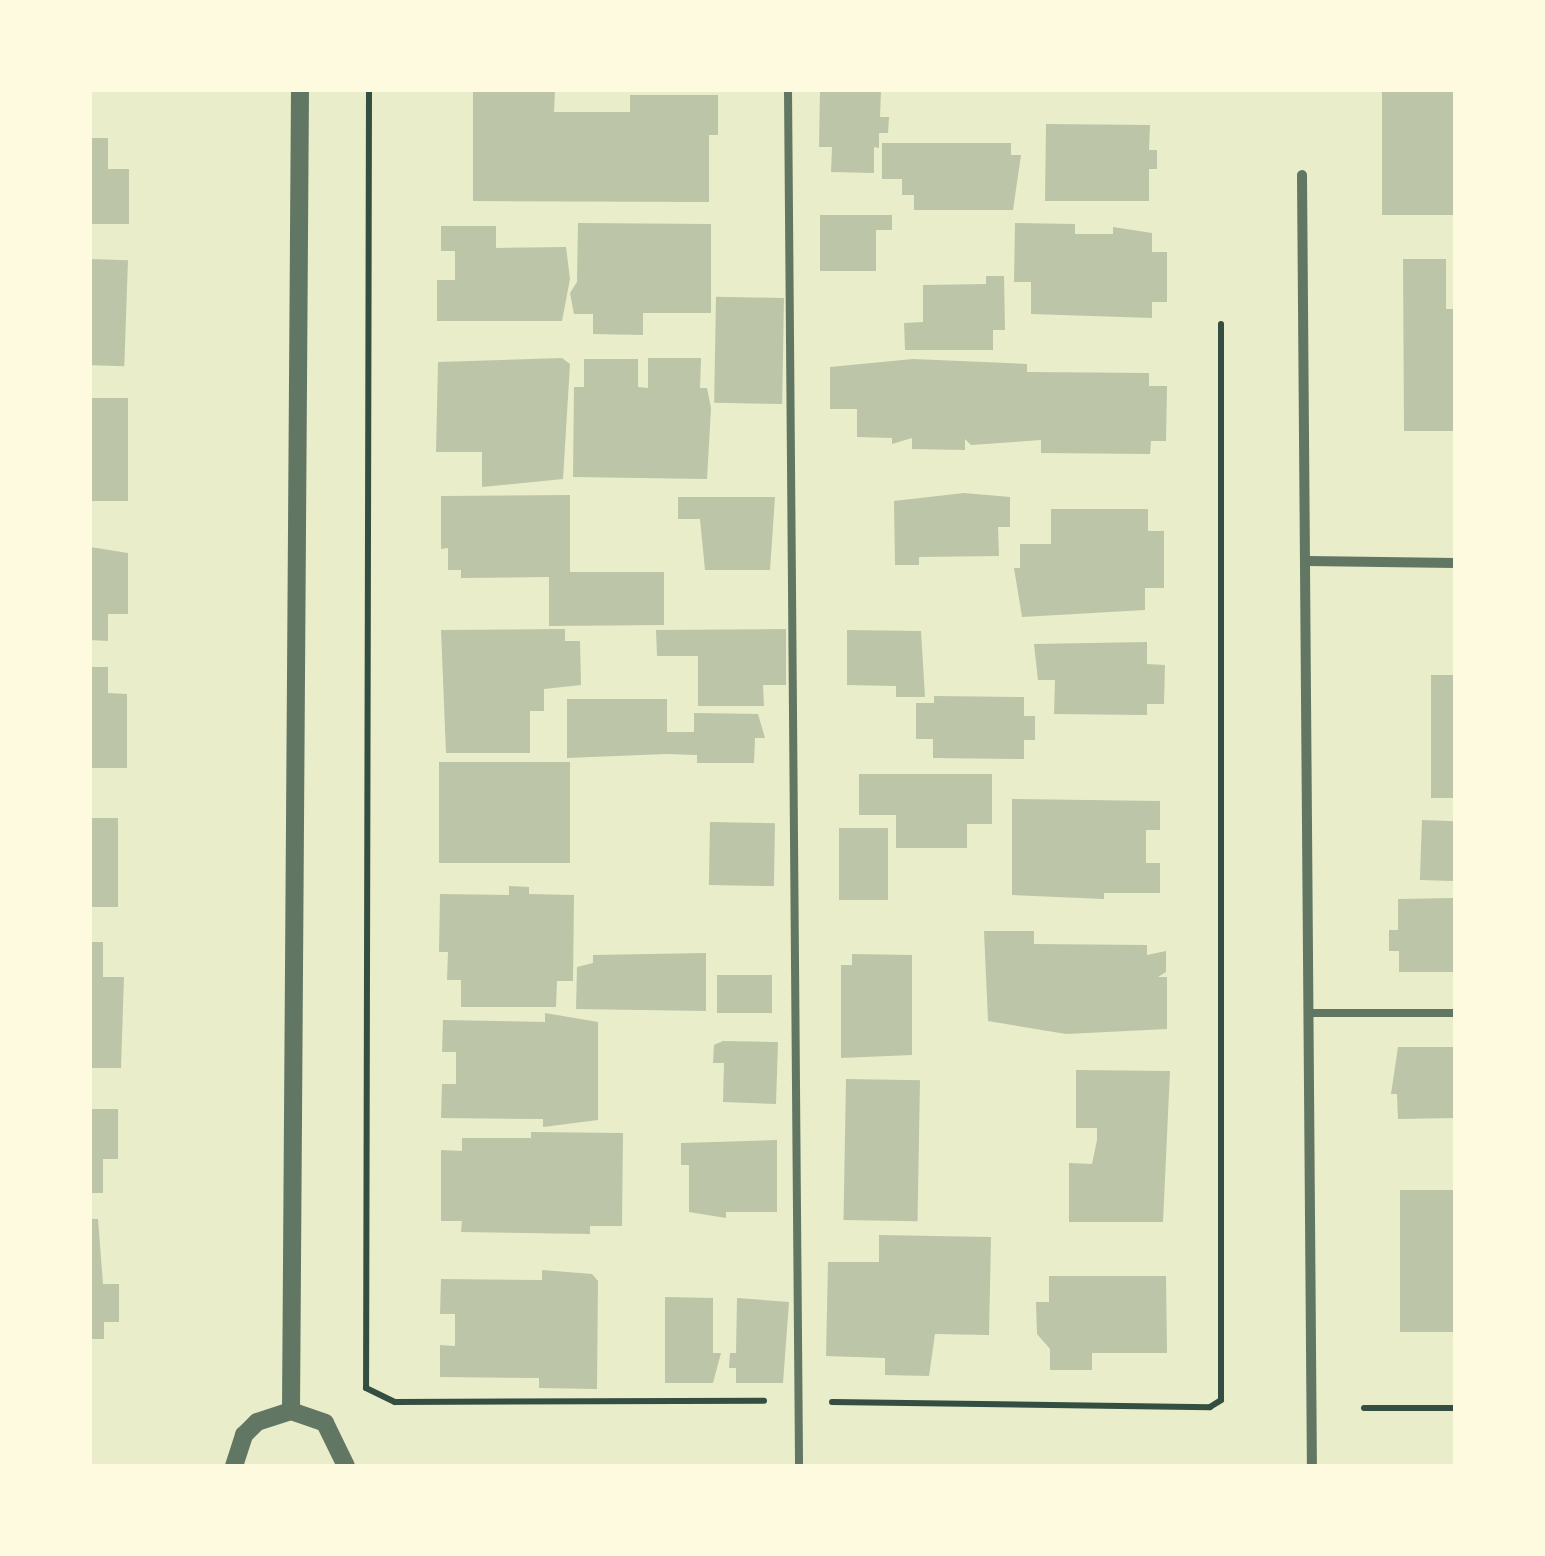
<!DOCTYPE html>
<style>
body{margin:0}
#map{position:relative;width:1545px;height:1556px;overflow:hidden;background:#e9edc9;font-family:Jost,sans-serif}
div>[style]{position:absolute}
.building>*{inset:0;background:#bcc5a7;transform-origin:0 0}
.path>*{height:6px;margin:-3px;padding:0 3px;transform-origin:3px;border-radius:3px;background:#344e41}
.service>*{height:8px;margin:-4px;padding:0 4px;transform-origin:4px;border-radius:4px;background:#617663}
.minor>*{height:10px;margin:-5px;padding:0 5px;transform-origin:5px;border-radius:5px;background:#617663}
.tertiary>*{height:18px;margin:-9px;padding:0 9px;transform-origin:9px;border-radius:9px;background:#617663}
span{translate:-50% -50%;white-space:nowrap;text-align:center;line-height:1.15;-webkit-text-stroke:8px #fefae0;paint-order:stroke}
.frame{position:absolute;inset:0;border:92px solid #fefae0;pointer-events:none}
</style>
<div id="map">
<div class="building">
<div style="clip-path:polygon(473px 90px,555px 90px,554px 112px,630px 112px,630px 95px,718px 95px,718px 135px,709px 135px,709px 202px,473px 201px)"></div>
<div style="clip-path:polygon(820px 90px,881px 90px,880px 117px,889px 117px,888px 133px,879px 133px,879px 148px,874px 147px,874px 173px,831px 172px,832px 147px,819px 147px)"></div>
<div style="left:1382px;top:90px;width:73px;height:125px"></div>
<div style="clip-path:polygon(1046px 124px,1150px 125px,1149px 150px,1157px 150px,1157px 169px,1149px 169px,1149px 201px,1045px 201px)"></div>
<div style="clip-path:polygon(90px 138px,108px 138px,108px 169px,129px 169px,129px 224px,90px 224px)"></div>
<div style="clip-path:polygon(882px 143px,1011px 143px,1011px 155px,1021px 155px,1013px 210px,914px 210px,914px 195px,902px 195px,902px 179px,882px 179px)"></div>
<div style="clip-path:polygon(820px 215px,892px 215px,892px 230px,876px 230px,876px 271px,820px 271px)"></div>
<div style="clip-path:polygon(578px 223px,711px 224px,711px 313px,643px 313px,643px 335px,593px 334px,593px 314px,574px 314px,570px 293px,577px 282px)"></div>
<div style="clip-path:polygon(1015px 223px,1075px 224px,1075px 234px,1113px 234px,1113px 227px,1152px 233px,1152px 252px,1167px 252px,1167px 302px,1152px 302px,1152px 318px,1031px 314px,1031px 282px,1014px 282px)"></div>
<div style="clip-path:polygon(441px 226px,496px 226px,496px 248px,566px 247px,570px 279px,562px 321px,437px 321px,437px 280px,455px 280px,455px 251px,441px 251px)"></div>
<div style="left:90px;top:259px;width:38px;height:106px;rotate:2deg"></div>
<div style="clip-path:polygon(1403px 259px,1446px 259px,1446px 309px,1455px 309px,1455px 431px,1404px 431px)"></div>
<div style="clip-path:polygon(986px 276px,1004px 276px,1005px 330px,993px 330px,993px 350px,905px 350px,904px 323px,923px 322px,923px 285px,986px 284px)"></div>
<div style="left:784px;top:298px;width:106px;height:68px;rotate:91deg"></div>
<div style="clip-path:polygon(562px 358px,570px 364px,563px 479px,482px 487px,482px 452px,436px 452px,438px 362px)"></div>
<div style="clip-path:polygon(648px 358px,701px 358px,700px 388px,707px 388px,711px 408px,707px 479px,573px 477px,574px 387px,584px 387px,584px 359px,638px 359px,638px 387px,648px 388px)"></div>
<div style="clip-path:polygon(913px 359px,1027px 364px,1027px 372px,1149px 373px,1149px 386px,1167px 386px,1166px 441px,1151px 441px,1150px 454px,1041px 453px,1041px 440px,971px 445px,965px 439px,965px 450px,912px 449px,912px 438px,892px 444px,892px 438px,857px 437px,857px 409px,830px 409px,830px 367px)"></div>
<div style="left:90px;top:398px;width:38px;height:103px"></div>
<div style="clip-path:polygon(964px 493px,1010px 497px,1010px 527px,998px 527px,999px 556px,919px 557px,919px 565px,895px 565px,894px 501px)"></div>
<div style="clip-path:polygon(570px 495px,570px 572px,664px 572px,664px 625px,549px 626px,549px 577px,461px 578px,461px 570px,448px 570px,448px 548px,441px 549px,441px 496px)"></div>
<div style="clip-path:polygon(678px 497px,775px 497px,770px 570px,705px 570px,700px 519px,678px 519px)"></div>
<div style="clip-path:polygon(1051px 509px,1148px 509px,1148px 531px,1164px 531px,1164px 588px,1145px 588px,1145px 610px,1022px 617px,1014px 568px,1020px 568px,1020px 544px,1051px 544px)"></div>
<div style="clip-path:polygon(90px 547px,128px 553px,128px 614px,108px 614px,108px 641px,90px 640px)"></div>
<div style="clip-path:polygon(565px 629px,565px 641px,580px 641px,581px 685px,544px 689px,544px 711px,530px 711px,530px 753px,446px 753px,441px 630px)"></div>
<div style="clip-path:polygon(786px 629px,786px 685px,763px 685px,764px 706px,698px 706px,698px 656px,657px 656px,656px 630px)"></div>
<div style="clip-path:polygon(847px 630px,921px 631px,925px 697px,896px 697px,896px 686px,847px 685px)"></div>
<div style="clip-path:polygon(1147px 642px,1147px 664px,1165px 665px,1164px 704px,1147px 704px,1147px 715px,1054px 714px,1055px 680px,1038px 680px,1034px 644px)"></div>
<div style="clip-path:polygon(90px 667px,108px 667px,108px 693px,127px 694px,127px 768px,90px 768px)"></div>
<div style="left:1431px;top:675px;width:24px;height:123px"></div>
<div style="clip-path:polygon(934px 696px,1024px 697px,1024px 716px,1035px 716px,1035px 740px,1024px 740px,1024px 759px,933px 758px,933px 739px,916px 739px,916px 703px,934px 703px)"></div>
<div style="clip-path:polygon(567px 699px,667px 699px,667px 732px,694px 732px,694px 713px,758px 714px,765px 738px,755px 738px,754px 763px,697px 763px,697px 755px,666px 754px,567px 758px)"></div>
<div style="left:439px;top:762px;width:131px;height:101px"></div>
<div style="clip-path:polygon(859px 774px,992px 774px,992px 824px,967px 824px,967px 848px,896px 848px,896px 815px,859px 815px)"></div>
<div style="clip-path:polygon(1012px 799px,1160px 801px,1160px 830px,1146px 830px,1146px 863px,1160px 863px,1160px 893px,1104px 893px,1104px 899px,1012px 895px)"></div>
<div style="left:90px;top:818px;width:28px;height:89px"></div>
<div style="left:1422px;top:820px;width:33px;height:60px;rotate:2deg"></div>
<div style="left:710px;top:822px;width:65px;height:63px;rotate:1deg"></div>
<div style="left:839px;top:828px;width:49px;height:72px"></div>
<div style="clip-path:polygon(509px 886px,529px 887px,529px 894px,574px 895px,573px 981px,557px 981px,556px 1007px,461px 1007px,461px 980px,447px 980px,448px 952px,439px 952px,440px 894px,509px 895px)"></div>
<div style="clip-path:polygon(1455px 898px,1455px 972px,1399px 972px,1399px 951px,1389px 951px,1389px 930px,1398px 930px,1398px 899px)"></div>
<div style="clip-path:polygon(984px 931px,1034px 931px,1034px 944px,1147px 945px,1147px 955px,1166px 951px,1166px 972px,1158px 977px,1167px 977px,1167px 1029px,1066px 1034px,988px 1021px)"></div>
<div style="clip-path:polygon(90px 942px,103px 942px,103px 977px,124px 977px,121px 1068px,90px 1068px)"></div>
<div style="clip-path:polygon(706px 953px,706px 1011px,576px 1009px,577px 967px,593px 963px,593px 955px)"></div>
<div style="clip-path:polygon(852px 954px,912px 955px,912px 1055px,841px 1058px,841px 965px,852px 965px)"></div>
<div style="left:717px;top:975px;width:55px;height:38px"></div>
<div style="clip-path:polygon(545px 1013px,598px 1022px,598px 1120px,543px 1127px,543px 1119px,441px 1118px,442px 1084px,456px 1084px,456px 1052px,442px 1052px,443px 1020px,545px 1022px)"></div>
<div style="clip-path:polygon(723px 1041px,778px 1042px,776px 1104px,723px 1102px,724px 1063px,713px 1063px,714px 1045px)"></div>
<div style="clip-path:polygon(1398px 1047px,1455px 1047px,1455px 1118px,1398px 1119px,1397px 1094px,1391px 1094px)"></div>
<div style="clip-path:polygon(1076px 1070px,1170px 1071px,1163px 1222px,1069px 1222px,1069px 1163px,1092px 1164px,1097px 1140px,1097px 1128px,1076px 1128px)"></div>
<div style="left:846px;top:1079px;width:74px;height:141px;rotate:1deg"></div>
<div style="clip-path:polygon(90px 1109px,118px 1109px,118px 1159px,103px 1159px,103px 1193px,90px 1193px)"></div>
<div style="clip-path:polygon(531px 1132px,623px 1133px,622px 1226px,590px 1226px,590px 1234px,461px 1232px,462px 1221px,441px 1221px,441px 1150px,462px 1151px,462px 1138px,531px 1138px)"></div>
<div style="clip-path:polygon(777px 1140px,777px 1212px,726px 1212px,726px 1218px,689px 1212px,689px 1165px,681px 1165px,681px 1143px)"></div>
<div style="left:1400px;top:1190px;width:55px;height:142px"></div>
<div style="clip-path:polygon(90px 1219px,98px 1219px,103px 1284px,119px 1284px,119px 1322px,104px 1322px,104px 1339px,90px 1339px)"></div>
<div style="clip-path:polygon(879px 1235px,991px 1237px,989px 1335px,935px 1334px,929px 1376px,885px 1375px,885px 1358px,826px 1356px,828px 1262px,879px 1262px)"></div>
<div style="clip-path:polygon(542px 1270px,592px 1274px,598px 1281px,597px 1389px,539px 1388px,539px 1378px,440px 1377px,440px 1345px,455px 1346px,455px 1314px,440px 1314px,441px 1279px,542px 1280px)"></div>
<div style="clip-path:polygon(1049px 1276px,1166px 1276px,1167px 1353px,1092px 1353px,1092px 1370px,1050px 1370px,1050px 1349px,1037px 1334px,1036px 1302px,1049px 1302px)"></div>
<div style="clip-path:polygon(665px 1297px,713px 1298px,713px 1353px,721px 1353px,713px 1383px,665px 1383px)"></div>
<div style="clip-path:polygon(737px 1298px,789px 1302px,783px 1383px,736px 1383px,736px 1368px,729px 1368px,730px 1353px,736px 1353px)"></div>
</div>
<div class="path">
<div style="left:369px;top:90px;width:1298px;rotate:90.13deg"></div>
<div style="left:366px;top:1388px;width:32px;rotate:26deg"></div>
<div style="left:395px;top:1402px;width:369px;rotate:-0.2deg"></div>
<div style="left:832px;top:1402px;width:378px;rotate:0.8deg"></div>
<div style="left:1210px;top:1407px;width:13px;rotate:-32deg"></div>
<div style="left:1221px;top:1400px;width:1076px;rotate:-90deg"></div>
<div style="left:1364px;top:1408px;width:91px"></div>
</div>
<div class="service">
<div style="left:788px;top:90px;width:1376px;rotate:89.54deg"></div>
<div style="left:1310px;top:1013px;width:145px"></div>
</div>
<div class="minor">
<div style="left:1302px;top:175px;width:1291px;rotate:89.56deg"></div>
<div style="left:1308px;top:561px;width:147px;rotate:0.8deg"></div>
</div>
<div class="tertiary">
<div style="left:291px;top:1411px;width:1321px;rotate:-89.61deg"></div>
<div style="left:234px;top:1466px;width:33px;rotate:-72deg"></div>
<div style="left:244px;top:1435px;width:18px;rotate:-45deg"></div>
<div style="left:257px;top:1422px;width:36px;rotate:-18deg"></div>
<div style="left:291px;top:1411px;width:36px;rotate:19deg"></div>
<div style="left:325px;top:1423px;width:48px;rotate:64deg"></div>
</div>
<div class="frame"></div>
</div>
